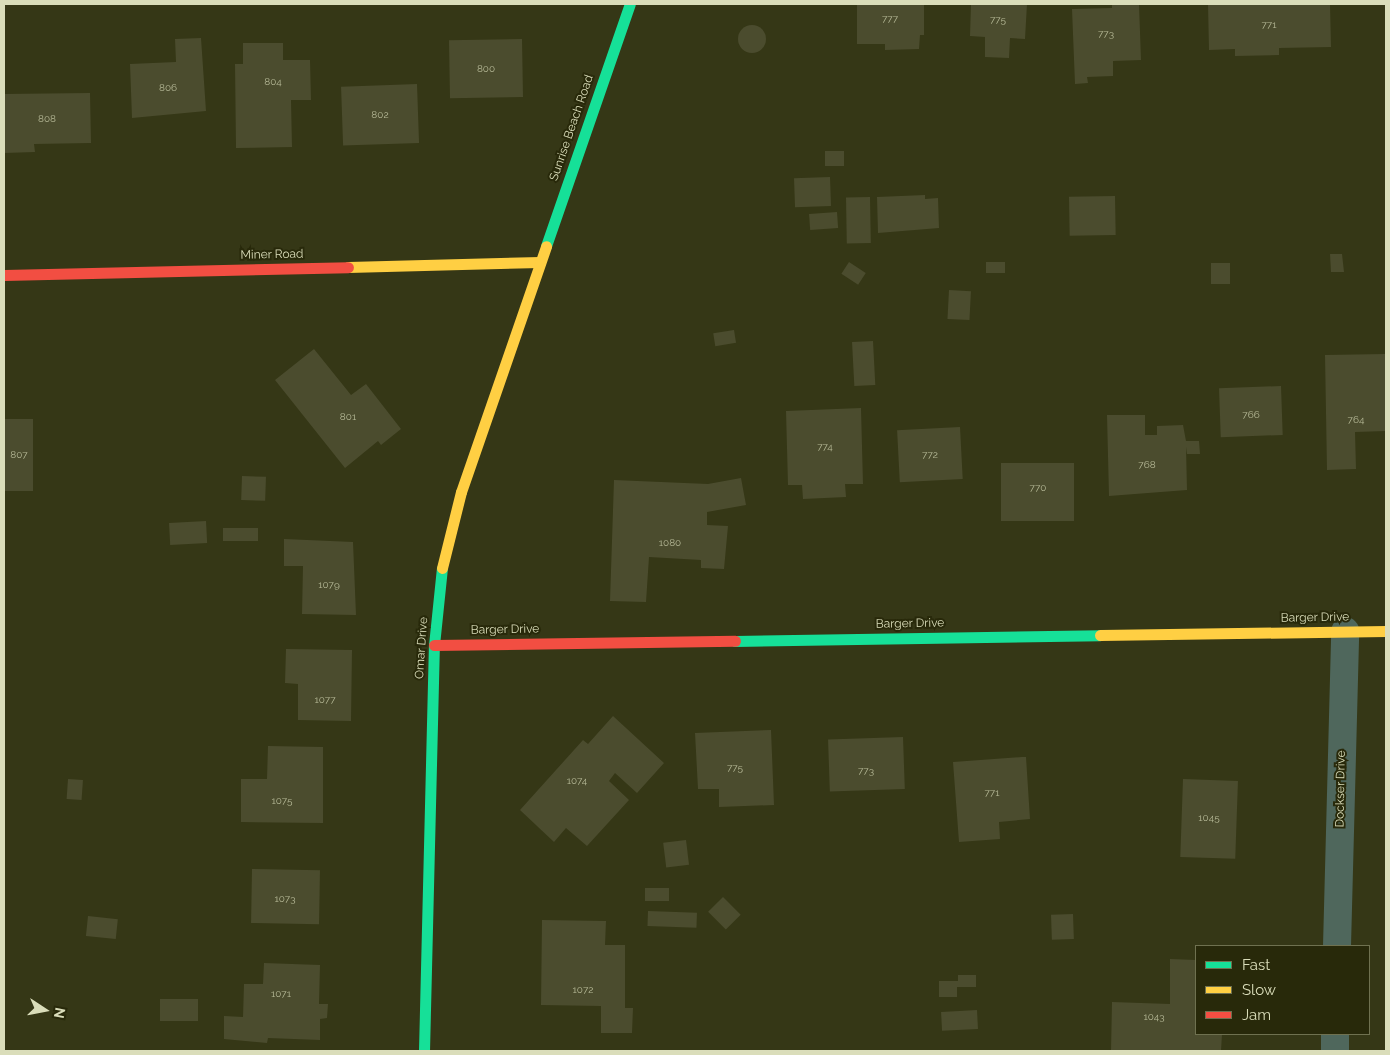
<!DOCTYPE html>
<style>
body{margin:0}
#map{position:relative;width:1390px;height:1055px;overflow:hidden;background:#353716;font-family:Raleway,sans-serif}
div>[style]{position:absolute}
.building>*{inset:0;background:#4b4c2e;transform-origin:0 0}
.round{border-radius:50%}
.street>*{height:28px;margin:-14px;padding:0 14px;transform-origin:14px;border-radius:14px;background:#4f675c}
.fast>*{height:11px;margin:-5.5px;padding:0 5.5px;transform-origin:5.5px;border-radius:5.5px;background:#16e098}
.slow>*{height:11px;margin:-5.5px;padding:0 5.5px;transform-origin:5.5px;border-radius:5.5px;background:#ffcf43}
.jam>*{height:11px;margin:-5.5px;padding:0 5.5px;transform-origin:5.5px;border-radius:5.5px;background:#f24e42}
span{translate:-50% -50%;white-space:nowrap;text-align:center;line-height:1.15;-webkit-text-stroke:4px #28290a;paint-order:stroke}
.number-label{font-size:10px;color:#b6b997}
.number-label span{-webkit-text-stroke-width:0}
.street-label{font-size:12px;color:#daddba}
.frame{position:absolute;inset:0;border:5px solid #daddba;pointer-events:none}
.legend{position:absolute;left:1195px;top:945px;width:175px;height:90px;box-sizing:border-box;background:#28290a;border:1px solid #6f7150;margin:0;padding:6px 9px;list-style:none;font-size:15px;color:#daddba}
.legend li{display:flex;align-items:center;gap:10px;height:25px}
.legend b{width:25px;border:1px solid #6f7150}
.north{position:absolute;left:20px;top:985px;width:50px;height:50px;-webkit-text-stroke:4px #28290a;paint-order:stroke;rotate:101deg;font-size:14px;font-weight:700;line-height:20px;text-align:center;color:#daddba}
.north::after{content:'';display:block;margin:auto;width:18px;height:22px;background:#daddba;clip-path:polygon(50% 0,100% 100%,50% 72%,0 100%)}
</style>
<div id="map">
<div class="building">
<div style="clip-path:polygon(857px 4px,924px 4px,924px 35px,920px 35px,919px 49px,885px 50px,885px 44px,857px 44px)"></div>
<div style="clip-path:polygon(971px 4px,1027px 4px,1025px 39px,1010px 38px,1009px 58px,985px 57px,985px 37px,970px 36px)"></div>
<div style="clip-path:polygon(1112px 4px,1139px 4px,1141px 60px,1113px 61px,1113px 76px,1087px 77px,1088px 83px,1075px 84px,1072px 9px,1112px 8px)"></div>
<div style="clip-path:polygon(1208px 4px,1330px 4px,1331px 47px,1279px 48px,1279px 55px,1235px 56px,1235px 49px,1209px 50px)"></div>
<div class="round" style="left:738px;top:25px;width:28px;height:28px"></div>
<div style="clip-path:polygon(201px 38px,206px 111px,132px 118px,130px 64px,176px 62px,175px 39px)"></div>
<div style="left:522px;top:39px;width:58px;height:73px;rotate:89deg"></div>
<div style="clip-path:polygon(243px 43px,283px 43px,283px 60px,310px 60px,311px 100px,291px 100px,292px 147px,236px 148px,235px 64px,243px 64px)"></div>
<div style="left:417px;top:84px;width:59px;height:76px;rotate:88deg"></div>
<div style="clip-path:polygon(90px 93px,91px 143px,34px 144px,35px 152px,4px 153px,4px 94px)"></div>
<div style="left:825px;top:151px;width:19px;height:15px"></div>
<div style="left:830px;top:177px;width:29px;height:36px;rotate:88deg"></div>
<div style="clip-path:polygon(925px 195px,925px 199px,938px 198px,939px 228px,878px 233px,877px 197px)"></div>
<div style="left:1115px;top:196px;width:39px;height:46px;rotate:89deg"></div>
<div style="left:870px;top:197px;width:46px;height:24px;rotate:89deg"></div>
<div style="left:837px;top:212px;width:16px;height:28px;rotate:86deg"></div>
<div style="clip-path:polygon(1330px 254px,1342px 254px,1344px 272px,1331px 272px)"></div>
<div style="left:849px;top:262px;width:20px;height:14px;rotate:33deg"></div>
<div style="left:1005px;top:262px;width:11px;height:19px;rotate:90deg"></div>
<div style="left:1211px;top:263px;width:19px;height:21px"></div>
<div style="left:949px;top:290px;width:22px;height:29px;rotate:3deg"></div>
<div style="left:734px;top:330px;width:13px;height:21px;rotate:81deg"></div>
<div style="left:873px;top:341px;width:44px;height:21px;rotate:87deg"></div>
<div style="clip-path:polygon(314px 349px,351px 395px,366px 384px,401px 429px,381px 445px,378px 441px,345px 468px,275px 380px)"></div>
<div style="clip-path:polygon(1385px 354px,1386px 431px,1355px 432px,1356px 469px,1327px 470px,1325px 355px)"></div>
<div style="left:1281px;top:386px;width:49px;height:62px;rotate:88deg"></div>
<div style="clip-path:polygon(861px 408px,863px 484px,845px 484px,846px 497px,803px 499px,802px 485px,788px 485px,786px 411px)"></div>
<div style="clip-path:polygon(1107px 415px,1145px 415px,1145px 435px,1157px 435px,1157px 426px,1183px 425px,1186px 441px,1199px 441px,1200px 454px,1187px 454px,1186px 447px,1187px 490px,1109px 496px)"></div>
<div style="left:4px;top:419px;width:29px;height:72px"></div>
<div style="left:960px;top:427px;width:52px;height:63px;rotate:87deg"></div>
<div style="left:1074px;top:463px;width:58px;height:73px;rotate:90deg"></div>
<div style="left:242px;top:476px;width:24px;height:24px;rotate:2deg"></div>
<div style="clip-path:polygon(741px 478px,746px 505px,707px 512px,707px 525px,728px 526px,724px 569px,701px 568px,701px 560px,649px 557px,646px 602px,610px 601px,614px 480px,708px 484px)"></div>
<div style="left:206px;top:521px;width:22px;height:37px;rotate:87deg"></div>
<div style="left:223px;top:528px;width:35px;height:13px"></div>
<div style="clip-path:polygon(284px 539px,353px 542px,356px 615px,302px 614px,303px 566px,284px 566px)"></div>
<div style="clip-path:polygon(286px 649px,352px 650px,351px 721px,298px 720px,298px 684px,285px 683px)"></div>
<div style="clip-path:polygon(613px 716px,664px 763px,637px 793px,615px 773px,609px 781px,629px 800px,587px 846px,566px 828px,554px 842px,520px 810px,583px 740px,588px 744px)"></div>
<div style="clip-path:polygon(771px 730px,774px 805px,719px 807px,719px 789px,698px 789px,695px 733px)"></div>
<div style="left:903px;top:737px;width:52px;height:75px;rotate:88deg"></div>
<div style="clip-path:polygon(268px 746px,323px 747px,323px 823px,241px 822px,241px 779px,267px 779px)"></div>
<div style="clip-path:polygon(1022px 757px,1026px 757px,1030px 819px,999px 822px,1000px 839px,959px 842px,953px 762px)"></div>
<div style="left:68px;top:779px;width:15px;height:20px;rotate:4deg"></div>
<div style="left:1183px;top:779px;width:55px;height:78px;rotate:2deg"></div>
<div style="left:686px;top:840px;width:25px;height:23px;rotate:83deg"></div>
<div style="left:252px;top:869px;width:68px;height:54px;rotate:1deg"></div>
<div style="left:645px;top:888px;width:24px;height:13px"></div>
<div style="left:723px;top:897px;width:25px;height:21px;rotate:45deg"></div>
<div style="left:648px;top:911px;width:49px;height:15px;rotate:2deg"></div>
<div style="left:1073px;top:914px;width:25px;height:22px;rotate:88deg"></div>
<div style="left:88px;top:916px;width:30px;height:20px;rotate:6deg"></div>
<div style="clip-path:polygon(542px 920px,606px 921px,605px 945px,625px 945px,625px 1008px,633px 1008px,632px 1033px,601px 1033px,601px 1006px,541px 1005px)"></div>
<div style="clip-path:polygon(1170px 959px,1196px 960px,1196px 1034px,1222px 1034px,1221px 1051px,1111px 1051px,1112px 1002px,1170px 1004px)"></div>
<div style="clip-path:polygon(264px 963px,320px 965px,319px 1004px,328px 1004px,327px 1018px,320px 1019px,320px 1040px,268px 1038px,267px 1043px,224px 1039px,224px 1016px,243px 1017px,244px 984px,263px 984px)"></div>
<div style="clip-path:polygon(958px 975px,976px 975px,976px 987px,957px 987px,957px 997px,939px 997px,939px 981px,958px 981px)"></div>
<div style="left:160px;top:999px;width:38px;height:22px"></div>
<div style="left:977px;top:1010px;width:19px;height:36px;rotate:87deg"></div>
</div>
<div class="street">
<div style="left:1337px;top:946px;width:315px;rotate:-88.5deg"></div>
<div style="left:1335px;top:1051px;width:17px;rotate:-90deg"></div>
</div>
<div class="fast">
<div style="left:546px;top:246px;width:256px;rotate:-70.9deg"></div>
<div style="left:735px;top:641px;width:365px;rotate:-0.9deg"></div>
<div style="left:424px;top:1051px;width:406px;rotate:-88.6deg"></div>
<div style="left:434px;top:645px;width:77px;rotate:-84.1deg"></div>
</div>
<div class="slow">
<div style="left:348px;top:267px;width:192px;rotate:-1.5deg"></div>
<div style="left:442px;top:568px;width:78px;rotate:-76deg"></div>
<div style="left:461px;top:492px;width:260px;rotate:-70.9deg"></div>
<div style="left:1100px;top:635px;width:286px;rotate:-0.8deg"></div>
</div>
<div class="jam">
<div style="left:4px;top:275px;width:344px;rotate:-1.3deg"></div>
<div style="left:434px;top:645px;width:301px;rotate:-0.8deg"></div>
</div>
<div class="number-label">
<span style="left:890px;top:19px">777</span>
<span style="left:998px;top:20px">775</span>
<span style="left:1269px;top:25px">771</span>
<span style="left:1106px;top:34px">773</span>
<span style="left:486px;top:69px">800</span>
<span style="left:273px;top:82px">804</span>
<span style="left:168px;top:88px">806</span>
<span style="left:380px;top:115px">802</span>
<span style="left:47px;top:119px">808</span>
<span style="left:1251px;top:415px">766</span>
<span style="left:348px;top:417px">801</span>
<span style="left:1356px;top:420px">764</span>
<span style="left:825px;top:447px">774</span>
<span style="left:19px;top:455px">807</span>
<span style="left:930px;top:455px">772</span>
<span style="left:1147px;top:465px">768</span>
<span style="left:1038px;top:488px">770</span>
<span style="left:670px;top:543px">1080</span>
<span style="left:329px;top:585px">1079</span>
<span style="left:325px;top:700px">1077</span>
<span style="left:735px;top:768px">775</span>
<span style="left:866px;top:771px">773</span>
<span style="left:577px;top:781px">1074</span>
<span style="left:992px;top:793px">771</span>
<span style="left:282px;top:801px">1075</span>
<span style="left:1209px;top:818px">1045</span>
<span style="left:285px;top:899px">1073</span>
<span style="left:583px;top:990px">1072</span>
<span style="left:281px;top:994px">1071</span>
<span style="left:1154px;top:1017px">1043</span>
</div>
<div class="street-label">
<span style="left:572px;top:128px;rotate:-71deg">Sunrise Beach Road</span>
<span style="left:272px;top:255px;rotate:-1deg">Miner Road</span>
<span style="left:1315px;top:618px;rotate:-1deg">Barger Drive</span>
<span style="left:910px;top:624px;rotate:-1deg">Barger Drive</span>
<span style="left:505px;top:630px;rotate:-1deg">Barger Drive</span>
<span style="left:422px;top:648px;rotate:-86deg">Omar Drive</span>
<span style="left:1341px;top:789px;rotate:-89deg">Dockser Drive</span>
</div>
<div class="frame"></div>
<ul class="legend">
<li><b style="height:6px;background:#16e098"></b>Fast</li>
<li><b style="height:6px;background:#ffcf43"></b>Slow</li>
<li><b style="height:6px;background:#f24e42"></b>Jam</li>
</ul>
<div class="north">N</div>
</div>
